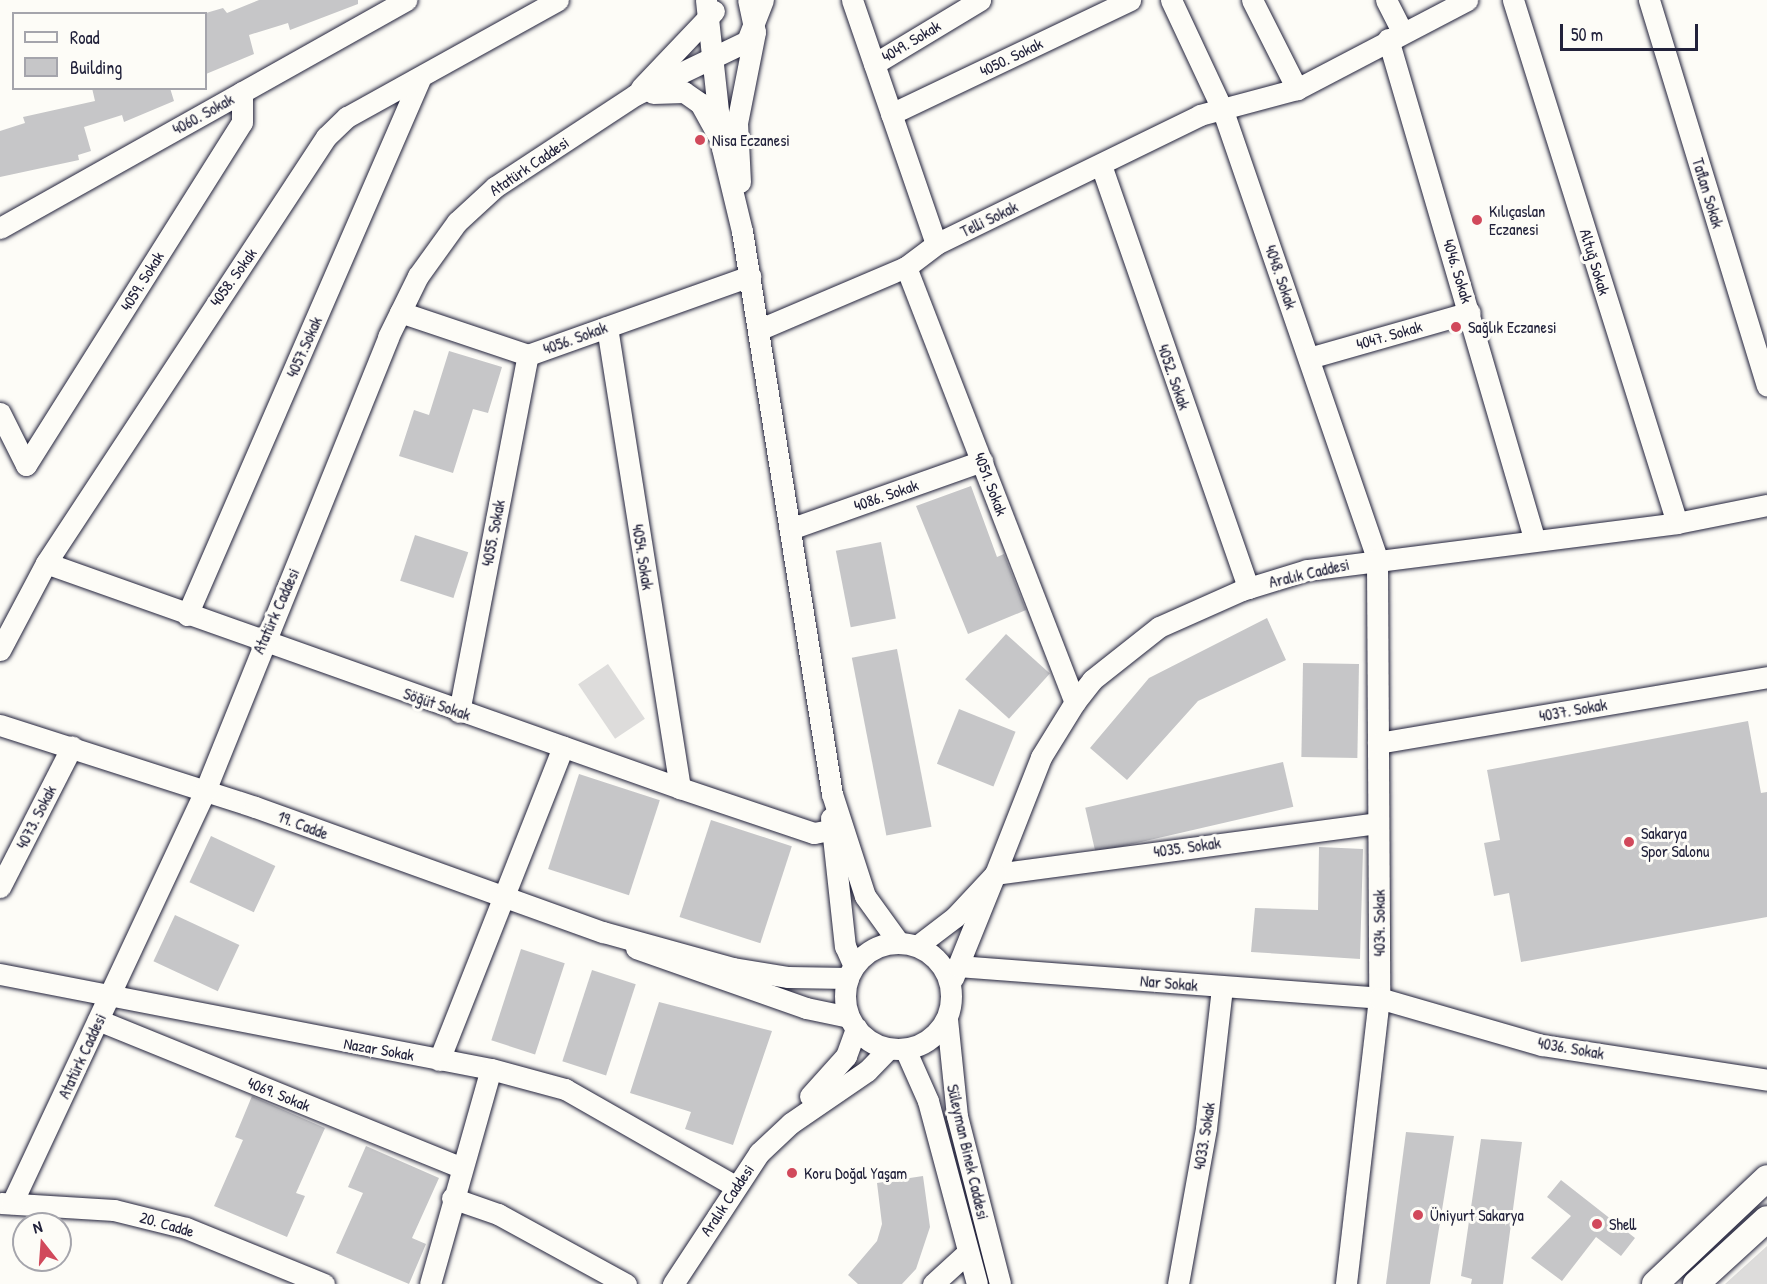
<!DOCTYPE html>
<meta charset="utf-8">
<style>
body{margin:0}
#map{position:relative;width:1767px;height:1284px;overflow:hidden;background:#fdfcf7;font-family:"Patrick Hand",sans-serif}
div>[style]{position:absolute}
.green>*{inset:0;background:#dddcdb;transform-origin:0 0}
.building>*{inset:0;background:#c6c6c8;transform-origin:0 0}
.roads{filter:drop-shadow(0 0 2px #22223b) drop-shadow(0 0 2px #22223b)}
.minor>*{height:21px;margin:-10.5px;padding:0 10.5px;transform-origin:10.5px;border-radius:10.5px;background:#fdfcf7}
.minor>.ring{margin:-10.5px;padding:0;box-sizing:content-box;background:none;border:21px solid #fdfcf7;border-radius:50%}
.major>*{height:26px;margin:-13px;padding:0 13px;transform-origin:13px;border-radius:13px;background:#fdfcf7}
.dots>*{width:16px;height:16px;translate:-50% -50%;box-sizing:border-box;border:3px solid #fdfcf7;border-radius:50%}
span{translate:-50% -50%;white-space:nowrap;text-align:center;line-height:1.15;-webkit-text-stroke:6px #fdfcf7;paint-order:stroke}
.street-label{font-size:16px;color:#22223b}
.poi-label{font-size:16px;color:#22223b}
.left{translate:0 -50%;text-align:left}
.legend{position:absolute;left:12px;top:12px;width:195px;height:78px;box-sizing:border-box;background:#fdfcf7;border:2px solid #a5a5ac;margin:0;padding:8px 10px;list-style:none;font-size:18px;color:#22223b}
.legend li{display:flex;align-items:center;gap:12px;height:30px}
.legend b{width:30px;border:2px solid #a5a5ac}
.north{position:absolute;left:12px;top:1212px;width:60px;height:60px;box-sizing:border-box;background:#fdfcf7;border:2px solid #a5a5ac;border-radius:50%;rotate:343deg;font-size:16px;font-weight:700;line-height:24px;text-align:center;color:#22223b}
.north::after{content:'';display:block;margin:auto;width:21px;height:27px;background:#d1495b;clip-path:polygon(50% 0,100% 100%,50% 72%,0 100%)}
.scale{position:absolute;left:1560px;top:24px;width:138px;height:27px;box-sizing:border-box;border:3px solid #22223b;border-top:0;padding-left:8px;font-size:18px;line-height:21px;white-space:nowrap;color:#22223b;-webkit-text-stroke:4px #fdfcf7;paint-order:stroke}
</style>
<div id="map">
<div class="green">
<div style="left:608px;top:664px;width:66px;height:36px;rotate:56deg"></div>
<div style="clip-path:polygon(1767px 1246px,1767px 1284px,1725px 1284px)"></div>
</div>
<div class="building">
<div style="clip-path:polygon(259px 0,358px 0,358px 4px,290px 30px,288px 23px,249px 35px,254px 54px,206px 74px,206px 13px,223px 8px,227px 13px)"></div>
<div style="clip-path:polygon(92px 88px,170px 88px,174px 101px,124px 122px,122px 115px,84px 127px,91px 151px,78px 155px,79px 160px,0 177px,0 131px,25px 123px,23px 117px,95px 101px)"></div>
<div style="clip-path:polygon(449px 351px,502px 367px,488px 413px,473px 409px,453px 473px,399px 456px,414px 410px,429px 415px)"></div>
<div style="clip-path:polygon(971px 486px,997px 557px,1004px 554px,1026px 610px,968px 634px,916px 506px)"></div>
<div style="left:415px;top:535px;width:56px;height:48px;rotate:18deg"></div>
<div style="left:881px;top:542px;width:78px;height:46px;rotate:79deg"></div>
<div style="clip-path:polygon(1267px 618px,1286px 660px,1198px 701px,1127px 780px,1090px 748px,1149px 678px)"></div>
<div style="left:1006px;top:634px;width:59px;height:61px;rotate:42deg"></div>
<div style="left:897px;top:649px;width:181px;height:46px;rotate:79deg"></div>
<div style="left:1303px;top:663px;width:56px;height:94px;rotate:1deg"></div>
<div style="left:959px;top:709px;width:61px;height:59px;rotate:22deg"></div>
<div style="clip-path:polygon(1748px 721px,1761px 793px,1767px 792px,1767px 917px,1521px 962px,1509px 893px,1494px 896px,1484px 843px,1500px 840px,1487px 770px)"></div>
<div style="left:1283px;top:762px;width:46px;height:203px;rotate:77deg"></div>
<div style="left:579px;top:774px;width:85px;height:100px;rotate:18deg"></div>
<div style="left:711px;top:820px;width:85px;height:102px;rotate:18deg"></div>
<div style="left:211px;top:836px;width:71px;height:51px;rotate:25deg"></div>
<div style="clip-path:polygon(1319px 847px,1363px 849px,1360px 959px,1251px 952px,1255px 908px,1318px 910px)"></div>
<div style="left:175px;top:915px;width:71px;height:51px;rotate:25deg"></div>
<div style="left:521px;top:949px;width:46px;height:96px;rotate:18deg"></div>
<div style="left:592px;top:970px;width:46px;height:96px;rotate:18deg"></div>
<div style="clip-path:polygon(659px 1002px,772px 1031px,733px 1145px,685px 1129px,691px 1112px,630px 1093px)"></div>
<div style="clip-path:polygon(252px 1096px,325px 1128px,296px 1193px,305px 1196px,287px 1237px,214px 1206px,243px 1140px,235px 1137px)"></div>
<div style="clip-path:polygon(1406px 1132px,1454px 1136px,1430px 1284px,1386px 1284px)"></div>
<div style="clip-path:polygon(1481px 1139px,1522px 1142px,1503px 1284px,1471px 1284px,1472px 1279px,1461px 1276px)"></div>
<div style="clip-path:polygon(366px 1146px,439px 1178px,412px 1238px,426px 1244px,409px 1284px,336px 1253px,363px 1193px,348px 1187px)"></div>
<div style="clip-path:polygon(923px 1176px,930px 1227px,916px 1269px,902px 1284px,858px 1284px,848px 1275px,877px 1241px,882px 1224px,877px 1183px)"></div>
<div style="clip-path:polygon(1561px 1180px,1635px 1238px,1621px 1256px,1596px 1237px,1562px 1281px,1531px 1258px,1571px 1216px,1547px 1197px)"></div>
</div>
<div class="roads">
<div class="minor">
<div style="left:706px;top:0;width:149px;rotate:83.8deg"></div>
<div style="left:722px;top:148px;width:85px;rotate:76.5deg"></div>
<div style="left:742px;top:231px;width:570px;rotate:80.92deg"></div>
<div style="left:832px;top:794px;width:107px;rotate:72.1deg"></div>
<div style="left:865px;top:896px;width:58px;rotate:54.1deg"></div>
<div style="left:852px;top:0;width:258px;rotate:71deg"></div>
<div style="left:1171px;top:0;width:123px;rotate:64.9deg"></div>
<div style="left:1223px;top:111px;width:474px;rotate:71deg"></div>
<div style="left:1377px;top:559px;width:439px;rotate:89.7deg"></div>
<div style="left:1379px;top:998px;width:288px;rotate:96.6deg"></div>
<div style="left:1252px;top:0;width:100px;rotate:63.2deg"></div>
<div style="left:1386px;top:0;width:35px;rotate:63deg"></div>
<div style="left:1513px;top:0;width:548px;rotate:72.59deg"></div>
<div style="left:1649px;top:0;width:403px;rotate:73deg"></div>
<div style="left:1388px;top:39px;width:520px;rotate:73.69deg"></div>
<div style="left:874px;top:64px;width:124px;rotate:-31.1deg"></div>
<div style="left:641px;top:88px;width:106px;rotate:-46.5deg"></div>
<div style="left:653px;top:93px;width:31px;rotate:-2deg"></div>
<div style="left:684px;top:92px;width:19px;rotate:35deg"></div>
<div style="left:700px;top:103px;width:35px;rotate:61deg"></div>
<div style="left:891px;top:114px;width:265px;rotate:-25.5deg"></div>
<div style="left:1101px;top:165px;width:448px;rotate:70.8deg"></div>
<div style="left:740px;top:182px;width:59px;rotate:-92.9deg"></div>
<div style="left:737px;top:123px;width:93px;rotate:-78.8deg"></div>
<div style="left:755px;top:32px;width:33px;rotate:-102deg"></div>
<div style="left:0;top:228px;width:466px;rotate:-29.3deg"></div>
<div style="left:906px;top:267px;width:467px;rotate:68.8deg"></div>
<div style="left:400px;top:312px;width:135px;rotate:18.6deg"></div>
<div style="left:528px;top:355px;width:236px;rotate:-19.6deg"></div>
<div style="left:607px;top:327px;width:467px;rotate:81deg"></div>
<div style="left:758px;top:330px;width:161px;rotate:-23.1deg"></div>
<div style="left:906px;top:267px;width:38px;rotate:-37deg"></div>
<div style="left:936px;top:244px;width:294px;rotate:-26deg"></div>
<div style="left:1200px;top:115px;width:100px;rotate:-15deg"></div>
<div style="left:1297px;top:89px;width:192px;rotate:-27.6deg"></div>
<div style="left:1309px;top:358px;width:167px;rotate:-15.9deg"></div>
<div style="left:0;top:413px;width:58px;rotate:63.4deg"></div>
<div style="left:26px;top:465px;width:405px;rotate:-57.8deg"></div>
<div style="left:242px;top:122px;width:30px;rotate:-90deg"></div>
<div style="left:790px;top:529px;width:204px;rotate:-19.5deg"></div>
<div style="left:46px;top:563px;width:673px;rotate:19.54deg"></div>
<div style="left:680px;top:788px;width:141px;rotate:18.6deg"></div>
<div style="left:814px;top:833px;width:16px;rotate:-11deg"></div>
<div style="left:187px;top:615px;width:584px;rotate:-66.51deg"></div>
<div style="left:0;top:650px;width:98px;rotate:-62.1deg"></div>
<div style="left:46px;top:563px;width:510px;rotate:-56.68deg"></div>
<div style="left:326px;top:137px;width:29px;rotate:-44deg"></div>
<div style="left:347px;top:117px;width:241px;rotate:-29deg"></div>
<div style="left:459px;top:712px;width:364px;rotate:-79.1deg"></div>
<div style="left:0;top:725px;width:268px;rotate:17.8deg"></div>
<div style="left:255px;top:807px;width:370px;rotate:19.8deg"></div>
<div style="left:603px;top:932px;width:135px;rotate:15.5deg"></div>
<div style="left:733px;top:968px;width:56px;rotate:9.3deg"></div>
<div style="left:788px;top:977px;width:60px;rotate:1deg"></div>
<div style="left:1378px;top:743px;width:395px;rotate:-9.6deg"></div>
<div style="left:831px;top:818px;width:129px;rotate:83.8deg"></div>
<div style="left:845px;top:946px;width:22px;rotate:66deg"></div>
<div style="left:995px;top:874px;width:126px;rotate:-68.5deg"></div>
<div style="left:1041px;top:757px;width:65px;rotate:-58.3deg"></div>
<div style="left:1075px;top:702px;width:28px;rotate:-52deg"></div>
<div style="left:1092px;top:680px;width:85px;rotate:-38.3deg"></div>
<div style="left:1159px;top:627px;width:91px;rotate:-24deg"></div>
<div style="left:1242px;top:590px;width:68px;rotate:-17.1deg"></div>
<div style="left:1307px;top:570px;width:373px;rotate:-7.2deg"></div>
<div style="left:1677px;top:523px;width:92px;rotate:-11.3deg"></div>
<div style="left:995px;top:874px;width:386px;rotate:-7.6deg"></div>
<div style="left:0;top:887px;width:158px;rotate:-62.9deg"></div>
<div class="ring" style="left:845px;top:943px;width:85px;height:85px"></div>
<div style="left:917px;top:946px;width:48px;rotate:-37.3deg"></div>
<div style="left:955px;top:917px;width:59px;rotate:-47.1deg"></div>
<div style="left:995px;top:874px;width:112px;rotate:112deg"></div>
<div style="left:636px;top:948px;width:180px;rotate:19.4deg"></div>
<div style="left:806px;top:1008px;width:44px;rotate:11.8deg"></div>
<div style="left:958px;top:966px;width:422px;rotate:4.3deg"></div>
<div style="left:1379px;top:998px;width:170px;rotate:16.1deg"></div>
<div style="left:1542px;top:1045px;width:228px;rotate:8.8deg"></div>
<div style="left:0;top:974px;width:500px;rotate:10.95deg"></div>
<div style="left:491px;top:1069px;width:77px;rotate:15.1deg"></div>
<div style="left:565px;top:1089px;width:196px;rotate:29.7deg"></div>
<div style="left:947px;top:1019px;width:98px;rotate:84.1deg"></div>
<div style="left:957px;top:1116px;width:173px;rotate:75.6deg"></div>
<div style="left:98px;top:1020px;width:391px;rotate:22.1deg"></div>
<div style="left:905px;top:1049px;width:57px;rotate:66.1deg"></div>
<div style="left:928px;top:1101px;width:189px;rotate:75deg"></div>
<div style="left:439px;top:1060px;width:337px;rotate:-68.4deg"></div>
<div style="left:810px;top:1096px;width:54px;rotate:-48deg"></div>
<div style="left:846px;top:1056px;width:30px;rotate:-70deg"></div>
<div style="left:452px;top:1198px;width:49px;rotate:19.2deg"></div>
<div style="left:498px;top:1214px;width:146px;rotate:28.7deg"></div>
<div style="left:1px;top:1203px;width:113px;rotate:3.5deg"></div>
<div style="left:114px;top:1210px;width:74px;rotate:14deg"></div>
<div style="left:186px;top:1228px;width:149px;rotate:22.1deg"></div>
<div style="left:12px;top:1203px;width:455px;rotate:-64.9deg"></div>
<div style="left:205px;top:791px;width:489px;rotate:-68deg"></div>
<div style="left:388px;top:337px;width:68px;rotate:-63.8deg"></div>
<div style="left:418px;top:276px;width:67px;rotate:-54.2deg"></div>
<div style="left:457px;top:222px;width:52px;rotate:-42.6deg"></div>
<div style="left:495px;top:187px;width:168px;rotate:-33.3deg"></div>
<div style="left:635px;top:95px;width:124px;rotate:-25.7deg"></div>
<div style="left:747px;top:41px;width:44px;rotate:-68.7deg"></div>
<div style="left:430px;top:1284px;width:223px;rotate:-74.2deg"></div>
<div style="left:673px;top:1284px;width:157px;rotate:-56.7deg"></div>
<div style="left:759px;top:1153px;width:44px;rotate:-43.2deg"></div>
<div style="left:791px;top:1123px;width:92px;rotate:-34.4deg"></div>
<div style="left:867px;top:1071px;width:30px;rotate:-46deg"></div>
<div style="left:933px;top:1284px;width:47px;rotate:-42.4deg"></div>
<div style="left:1178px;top:1284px;width:158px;rotate:-79.8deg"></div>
<div style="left:1206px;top:1128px;width:142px;rotate:-83.5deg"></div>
</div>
<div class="major">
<div style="left:1655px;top:1284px;width:154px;rotate:-43.4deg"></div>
<div style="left:1696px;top:1284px;width:96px;rotate:-42.5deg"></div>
</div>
</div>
<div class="dots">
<div style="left:700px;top:140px;background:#d1495b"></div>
<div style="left:1477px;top:220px;background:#d1495b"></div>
<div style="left:1456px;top:327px;background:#d1495b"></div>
<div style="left:1629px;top:842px;background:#d1495b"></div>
<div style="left:792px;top:1173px;background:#d1495b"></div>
<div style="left:1418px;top:1215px;background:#d1495b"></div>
<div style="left:1597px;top:1224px;background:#d1495b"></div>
</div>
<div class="street-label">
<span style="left:911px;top:41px;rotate:-31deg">4049. Sokak</span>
<span style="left:1011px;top:57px;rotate:-26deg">4050. Sokak</span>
<span style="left:203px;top:114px;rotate:-29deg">4060. Sokak</span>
<span style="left:529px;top:166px;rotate:-34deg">Atatürk Caddesi</span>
<span style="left:1708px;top:193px;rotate:73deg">Taflan Sokak</span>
<span style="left:989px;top:219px;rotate:-26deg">Telli Sokak</span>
<span style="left:1595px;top:262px;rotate:73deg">Altuğ Sokak</span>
<span style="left:1458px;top:271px;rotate:73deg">4046. Sokak</span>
<span style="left:233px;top:277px;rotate:-54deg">4058. Sokak</span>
<span style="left:1281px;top:277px;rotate:71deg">4048. Sokak</span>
<span style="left:142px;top:281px;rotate:-58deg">4059. Sokak</span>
<span style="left:1389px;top:335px;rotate:-16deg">4047. Sokak</span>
<span style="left:575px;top:338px;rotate:-20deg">4056. Sokak</span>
<span style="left:304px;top:347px;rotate:-66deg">4057.Sokak</span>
<span style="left:1174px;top:377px;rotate:71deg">4052. Sokak</span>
<span style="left:991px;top:484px;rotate:69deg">4051. Sokak</span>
<span style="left:886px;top:495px;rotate:-19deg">4086. Sokak</span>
<span style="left:493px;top:533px;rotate:-79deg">4055. Sokak</span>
<span style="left:643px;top:557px;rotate:81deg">4054. Sokak</span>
<span style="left:1309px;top:573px;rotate:-13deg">Aralık Caddesi</span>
<span style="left:276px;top:611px;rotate:-66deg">Atatürk Caddesi</span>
<span style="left:437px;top:704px;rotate:19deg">Söğüt Sokak</span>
<span style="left:1573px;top:710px;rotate:-10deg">4037. Sokak</span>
<span style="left:36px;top:817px;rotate:-63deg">4073. Sokak</span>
<span style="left:303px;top:825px;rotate:21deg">19. Cadde</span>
<span style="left:1187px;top:847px;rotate:-8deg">4035. Sokak</span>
<span style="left:1379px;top:923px;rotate:-90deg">4034. Sokak</span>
<span style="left:1169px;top:983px;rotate:5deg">Nar Sokak</span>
<span style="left:1571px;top:1048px;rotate:10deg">4036. Sokak</span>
<span style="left:379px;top:1049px;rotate:10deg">Nazar Sokak</span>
<span style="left:82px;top:1056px;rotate:-65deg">Atatürk Caddesi</span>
<span style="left:279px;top:1094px;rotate:22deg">4069. Sokak</span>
<span style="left:1204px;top:1136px;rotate:-81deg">4033. Sokak</span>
<span style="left:968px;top:1152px;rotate:77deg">Süleyman Binek Caddesi</span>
<span style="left:727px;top:1200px;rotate:-56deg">Aralık Caddesi</span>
<span style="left:167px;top:1224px;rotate:16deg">20. Cadde</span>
</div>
<div class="poi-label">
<span class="left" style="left:712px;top:140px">Nisa Eczanesi</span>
<span class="left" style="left:1489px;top:220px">Kılıçaslan<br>Eczanesi</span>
<span class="left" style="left:1468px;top:327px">Sağlık Eczanesi</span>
<span class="left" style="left:1641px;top:842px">Sakarya<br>Spor Salonu</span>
<span class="left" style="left:804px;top:1173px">Koru Doğal Yaşam</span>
<span class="left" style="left:1430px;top:1215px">Üniyurt Sakarya</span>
<span class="left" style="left:1609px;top:1224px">Shell</span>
</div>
<ul class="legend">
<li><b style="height:8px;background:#fdfcf7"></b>Road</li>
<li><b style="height:16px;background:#c6c6c8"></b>Building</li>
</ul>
<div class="north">N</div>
<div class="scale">50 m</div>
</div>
